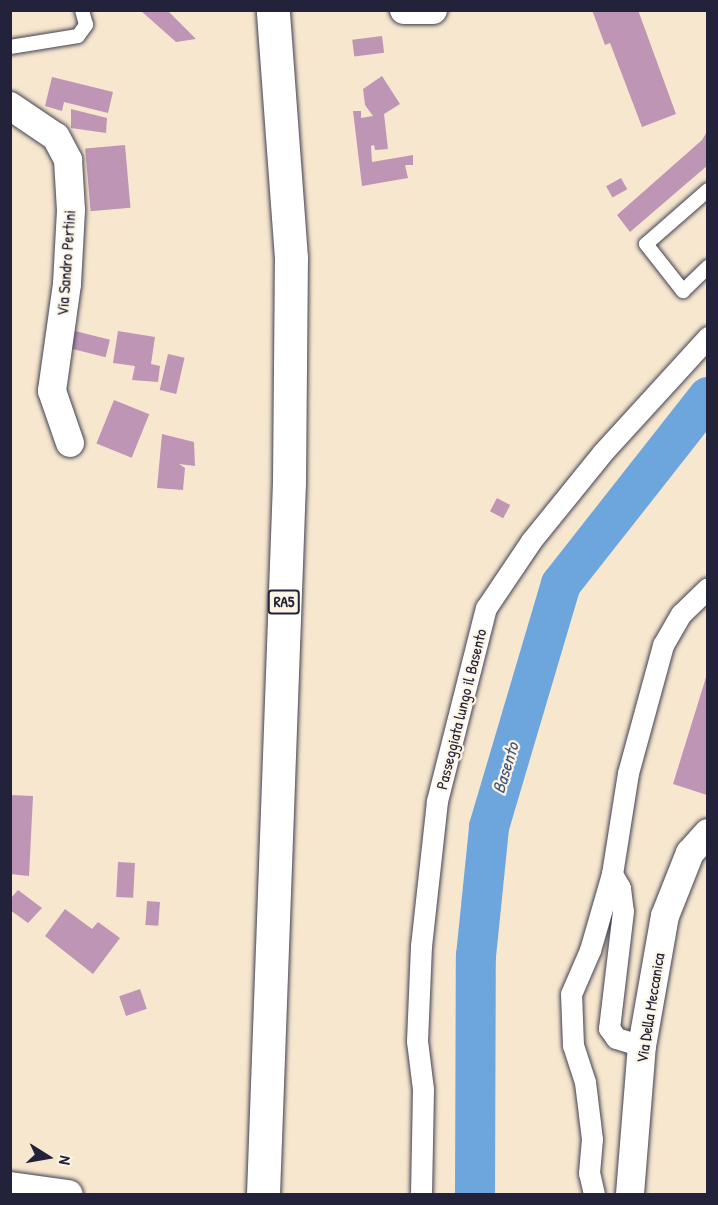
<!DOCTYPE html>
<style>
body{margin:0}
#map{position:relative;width:718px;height:1205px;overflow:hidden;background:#f7e7cf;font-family:"Patrick Hand",sans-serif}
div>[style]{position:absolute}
.river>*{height:40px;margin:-20px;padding:0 20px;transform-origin:20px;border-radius:20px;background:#6da6dc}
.building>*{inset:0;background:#bf95b6;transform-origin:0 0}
.roads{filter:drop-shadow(0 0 2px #424051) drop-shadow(0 0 2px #424051)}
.service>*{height:14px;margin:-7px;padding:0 7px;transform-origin:7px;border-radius:7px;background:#fff}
.pedestrian>*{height:21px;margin:-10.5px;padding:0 10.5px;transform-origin:10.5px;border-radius:10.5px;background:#fff}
.minor>*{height:28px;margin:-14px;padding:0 14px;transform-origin:14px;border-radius:14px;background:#fff}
.motorway>*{height:33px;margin:-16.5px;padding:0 16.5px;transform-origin:16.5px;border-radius:16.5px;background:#fff}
span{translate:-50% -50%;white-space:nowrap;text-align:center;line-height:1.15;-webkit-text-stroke:4.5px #fcf5e5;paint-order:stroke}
.shield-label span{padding:2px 4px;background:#fcf5e5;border:2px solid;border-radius:4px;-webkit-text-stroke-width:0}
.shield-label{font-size:15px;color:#22223b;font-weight:700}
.street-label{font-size:16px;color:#22223b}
.water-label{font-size:18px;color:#40577b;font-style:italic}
.frame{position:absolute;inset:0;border:12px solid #22223b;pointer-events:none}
.north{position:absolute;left:18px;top:1127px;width:60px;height:60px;-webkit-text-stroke:4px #fcf5e5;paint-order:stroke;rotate:101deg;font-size:16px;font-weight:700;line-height:24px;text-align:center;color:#22223b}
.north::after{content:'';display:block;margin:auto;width:21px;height:27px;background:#22223b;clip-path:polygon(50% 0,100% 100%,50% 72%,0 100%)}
</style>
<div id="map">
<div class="river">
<div style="left:475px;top:1194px;width:238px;rotate:-89.8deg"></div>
<div style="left:476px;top:956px;width:130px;rotate:-84.2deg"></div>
<div style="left:489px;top:827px;width:253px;rotate:-73.5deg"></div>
<div style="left:561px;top:584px;width:238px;rotate:-51.8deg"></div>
</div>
<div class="building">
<div style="clip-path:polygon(140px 10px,167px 10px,196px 39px,176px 42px)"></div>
<div style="clip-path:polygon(592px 10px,638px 10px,676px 114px,642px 127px,610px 43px,605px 45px)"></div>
<div style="left:382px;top:36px;width:17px;height:30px;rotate:83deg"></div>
<div style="clip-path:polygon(382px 76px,400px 104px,384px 114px,388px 149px,375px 150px,374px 145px,371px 146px,372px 162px,413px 155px,413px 165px,405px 165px,408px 178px,362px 186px,353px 111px,361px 111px,361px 118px,373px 116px,365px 105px,363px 89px)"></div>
<div style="clip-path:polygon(52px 77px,113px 92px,108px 113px,64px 102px,62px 111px,45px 106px)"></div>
<div style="clip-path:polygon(71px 109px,107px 118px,106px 133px,71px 128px)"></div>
<div style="clip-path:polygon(708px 130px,708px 165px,630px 232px,617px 215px,702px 140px)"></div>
<div style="left:125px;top:145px;width:63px;height:40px;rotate:85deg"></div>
<div style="left:621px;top:178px;width:13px;height:17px;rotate:61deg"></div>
<div style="left:75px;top:331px;width:36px;height:18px;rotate:14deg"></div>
<div style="clip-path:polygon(118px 331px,155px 337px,151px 364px,160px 366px,158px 382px,132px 380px,135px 366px,113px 363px)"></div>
<div style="left:168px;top:354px;width:17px;height:37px;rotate:13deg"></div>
<div style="left:114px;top:400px;width:38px;height:47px;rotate:22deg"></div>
<div style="clip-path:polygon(162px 434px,194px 442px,195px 466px,179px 464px,185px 468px,183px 490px,157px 488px)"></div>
<div style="left:497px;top:498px;width:15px;height:15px;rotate:28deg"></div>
<div style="clip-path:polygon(707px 674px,708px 793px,707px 795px,673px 784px)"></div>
<div style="clip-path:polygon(10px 795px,33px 796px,29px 876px,10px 874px)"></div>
<div style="left:118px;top:862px;width:17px;height:35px;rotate:3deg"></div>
<div style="clip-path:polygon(18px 890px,42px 908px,28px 923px,10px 910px,10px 899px)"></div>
<div style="left:147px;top:901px;width:13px;height:24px;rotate:4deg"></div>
<div style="clip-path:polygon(65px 909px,92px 929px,98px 922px,120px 938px,93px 974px,45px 936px)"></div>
<div style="left:140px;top:989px;width:21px;height:22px;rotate:71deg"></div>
</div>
<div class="roads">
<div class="service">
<div style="left:10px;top:47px;width:69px;rotate:-9.2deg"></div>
<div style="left:78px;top:36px;width:14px;rotate:-54deg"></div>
<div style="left:86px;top:25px;width:16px;rotate:-105deg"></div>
<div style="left:708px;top:190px;width:82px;rotate:138.9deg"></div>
<div style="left:646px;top:244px;width:60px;rotate:51.8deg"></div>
<div style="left:683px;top:291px;width:35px;rotate:-44deg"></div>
</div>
<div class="pedestrian">
<div style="left:612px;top:874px;width:16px;rotate:60deg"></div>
<div style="left:620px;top:888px;width:23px;rotate:83deg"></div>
<div style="left:623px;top:911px;width:118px;rotate:96.8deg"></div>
<div style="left:609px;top:1028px;width:12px;rotate:55deg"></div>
<div style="left:616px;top:1038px;width:27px;rotate:17deg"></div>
<div style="left:421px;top:1194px;width:105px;rotate:-88.9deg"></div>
<div style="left:423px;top:1089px;width:48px;rotate:-97.1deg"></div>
<div style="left:417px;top:1041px;width:95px;rotate:-87.6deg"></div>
<div style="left:421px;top:946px;width:146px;rotate:-83.7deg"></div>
<div style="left:437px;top:801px;width:199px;rotate:-75.8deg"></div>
<div style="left:486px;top:608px;width:81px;rotate:-56.1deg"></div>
<div style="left:531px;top:541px;width:114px;rotate:-51deg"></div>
<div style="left:603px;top:452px;width:156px;rotate:-47.6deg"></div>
<div style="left:594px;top:1194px;width:22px;rotate:-103deg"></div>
<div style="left:589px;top:1173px;width:34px;rotate:-85deg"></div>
<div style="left:592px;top:1139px;width:57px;rotate:-97deg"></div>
<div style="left:585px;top:1082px;width:39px;rotate:-108deg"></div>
<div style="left:573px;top:1045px;width:51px;rotate:-92.2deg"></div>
<div style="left:571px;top:994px;width:48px;rotate:-66.6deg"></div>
<div style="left:590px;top:950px;width:79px;rotate:-73.9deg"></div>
<div style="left:612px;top:874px;width:102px;rotate:-81deg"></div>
<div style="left:628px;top:773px;width:133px;rotate:-74.7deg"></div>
<div style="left:663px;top:645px;width:36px;rotate:-60deg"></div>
<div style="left:681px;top:614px;width:37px;rotate:-44deg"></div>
</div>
<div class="minor">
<div style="left:404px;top:10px;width:29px"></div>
<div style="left:10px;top:106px;width:55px;rotate:34deg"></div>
<div style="left:56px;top:137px;width:26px;rotate:62deg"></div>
<div style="left:68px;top:160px;width:50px;rotate:86.6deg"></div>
<div style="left:71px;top:210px;width:74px;rotate:93.1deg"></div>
<div style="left:67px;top:284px;width:108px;rotate:98deg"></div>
<div style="left:52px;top:391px;width:55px;rotate:70.9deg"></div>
<div style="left:10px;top:1186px;width:59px;rotate:7.9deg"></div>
<div style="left:630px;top:1194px;width:148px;rotate:-85.4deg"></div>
<div style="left:642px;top:1046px;width:132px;rotate:-80deg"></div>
<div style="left:665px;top:916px;width:68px;rotate:-68.4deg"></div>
<div style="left:690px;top:853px;width:27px;rotate:-48deg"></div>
</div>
<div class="motorway">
<div style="left:263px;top:1194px;width:712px;rotate:-87.91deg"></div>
<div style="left:289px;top:482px;width:224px;rotate:-89.5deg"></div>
<div style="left:291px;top:258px;width:249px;rotate:-94.2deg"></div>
</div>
</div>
<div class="shield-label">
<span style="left:284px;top:602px">RA5</span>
</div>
<div class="street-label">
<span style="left:66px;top:263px;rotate:-86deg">Via Sandro Pertini</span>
<span style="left:461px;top:709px;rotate:-76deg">Passeggiata lungo il Basento</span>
<span style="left:650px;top:1008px;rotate:-81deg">Via Della Meccanica</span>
</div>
<div class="water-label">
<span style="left:506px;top:768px;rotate:-73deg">Basento</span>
</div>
<div class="frame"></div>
<div class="north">N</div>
</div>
